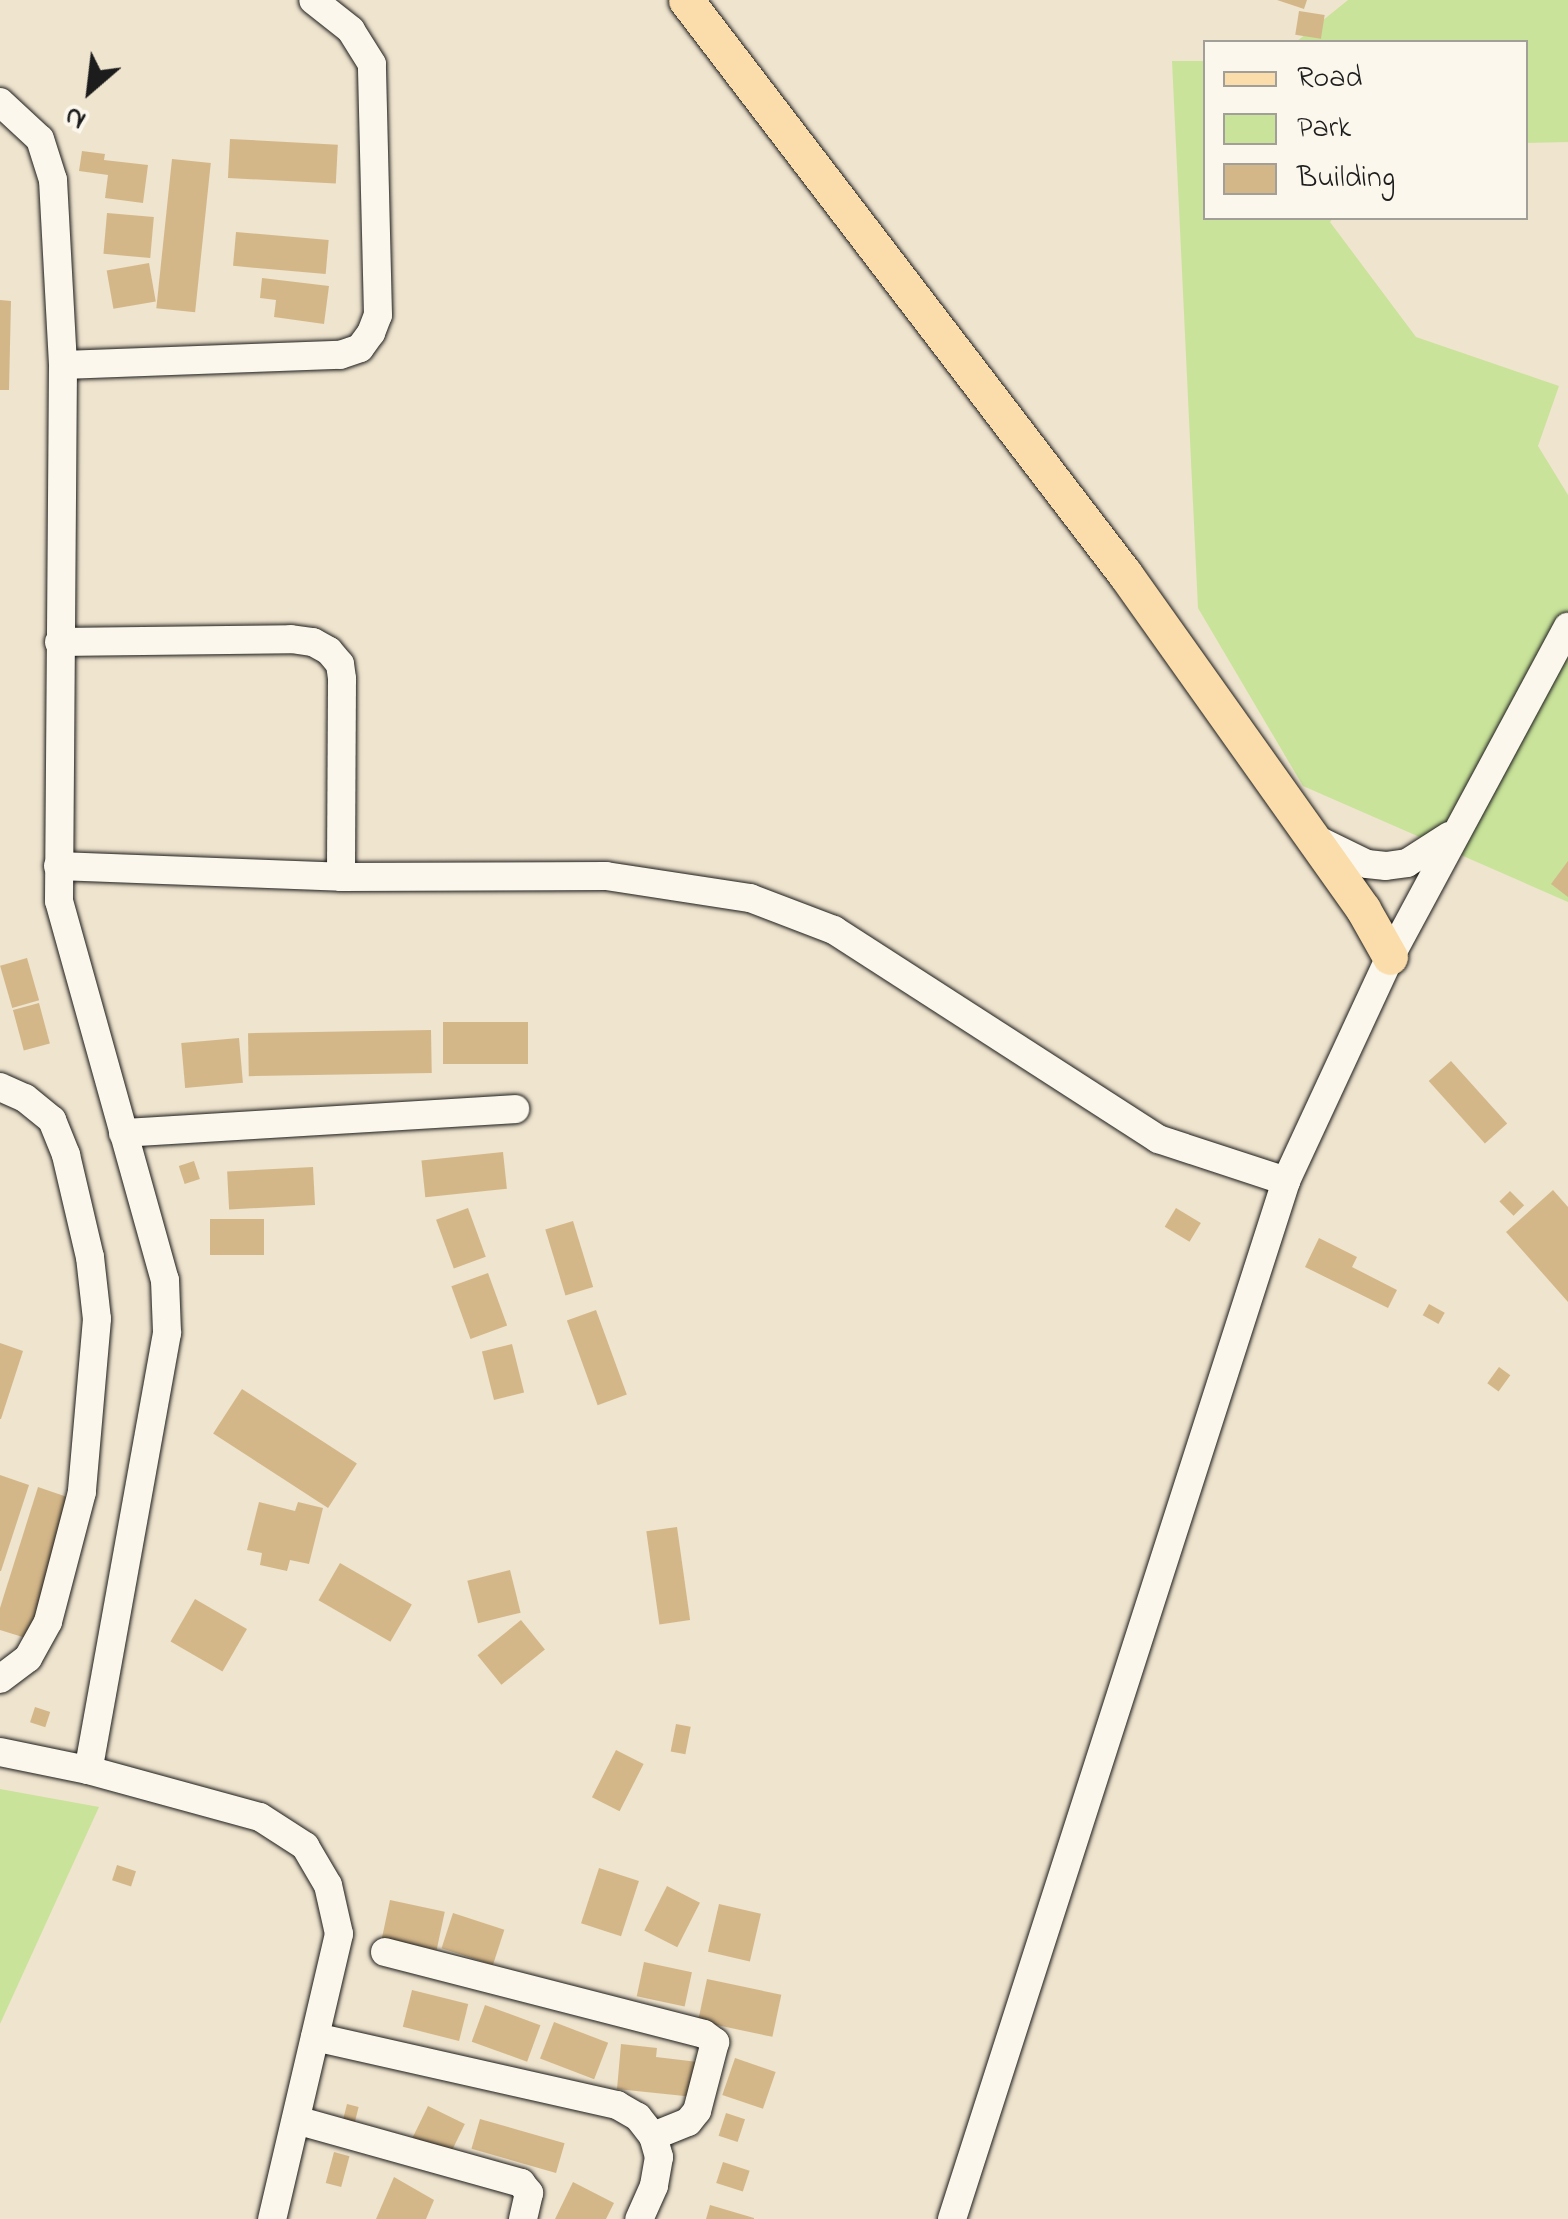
<!DOCTYPE html>
<style>
body{margin:0}
#map{position:relative;width:1568px;height:2219px;overflow:hidden;background:#efe4ce;font-family:"Indie Flower",sans-serif}
div>[style]{position:absolute}
.green>*{inset:0;background:#c9e39a}
.building>*{inset:0;background:#d4b789;transform-origin:0 0}
.roads{filter:drop-shadow(0 0 2px #1c1c1c) drop-shadow(0 0 2px #1c1c1c)}
.minor>*{height:28px;margin:-14px;padding:0 14px;transform-origin:14px;border-radius:14px;background:#fbf7ec}
.major>*{height:35px;margin:-17.5px;padding:0 17.5px;transform-origin:17.5px;border-radius:17.5px;background:#faddab}
span{translate:-50% -50%;white-space:nowrap;text-align:center;line-height:1.15;-webkit-text-stroke:8px #fbf7ec;paint-order:stroke}
.legend{position:absolute;left:1203px;top:40px;width:325px;height:180px;box-sizing:border-box;background:#fbf7ec;border:2px solid #a29f99;margin:0;padding:12px 18px;list-style:none;font-size:30px;color:#1c1c1c}
.legend li{display:flex;align-items:center;gap:20px;height:50px}
.legend b{width:50px;border:2px solid #a29f99}
.north{position:absolute;left:40px;top:40px;width:100px;height:100px;-webkit-text-stroke:8px #fbf7ec;paint-order:stroke;rotate:208deg;font-size:28px;font-weight:700;line-height:40px;text-align:center;color:#1c1c1c}
.north::after{content:'';display:block;margin:auto;width:35px;height:45px;background:#1c1c1c;clip-path:polygon(50% 0,100% 100%,50% 72%,0 100%)}
</style>
<div id="map">
<div class="green">
<div style="clip-path:polygon(1348px 0,1568px 0,1568px 142px,1526px 143px,1526px 42px,1296px 42px)"></div>
<div style="clip-path:polygon(1172px 61px,1205px 61px,1206px 218px,1333px 218px,1330px 222px,1416px 337px,1559px 386px,1538px 446px,1568px 495px,1568px 902px,1303px 786px,1198px 608px)"></div>
<div style="clip-path:polygon(0 1789px,99px 1807px,0 2024px)"></div>
</div>
<div class="building">
<div style="clip-path:polygon(1277px 0,1307px 0,1304px 9px)"></div>
<div style="left:1299px;top:11px;width:26px;height:24px;rotate:9deg"></div>
<div style="left:230px;top:139px;width:108px;height:39px;rotate:3deg"></div>
<div style="clip-path:polygon(82px 151px,105px 154px,104px 160px,148px 165px,143px 203px,105px 198px,108px 175px,79px 171px)"></div>
<div style="left:172px;top:159px;width:39px;height:150px;rotate:6deg"></div>
<div style="left:107px;top:213px;width:47px;height:41px;rotate:5deg"></div>
<div style="left:236px;top:232px;width:93px;height:34px;rotate:5deg"></div>
<div style="left:149px;top:263px;width:39px;height:43px;rotate:80deg"></div>
<div style="clip-path:polygon(262px 278px,329px 286px,324px 324px,274px 317px,276px 300px,260px 298px)"></div>
<div style="clip-path:polygon(0 300px,11px 301px,9px 390px,0 390px)"></div>
<div style="clip-path:polygon(1568px 861px,1568px 897px,1551px 884px)"></div>
<div style="left:27px;top:958px;width:44px;height:28px;rotate:74deg"></div>
<div style="left:39px;top:1003px;width:42px;height:27px;rotate:75deg"></div>
<div style="left:443px;top:1022px;width:85px;height:42px"></div>
<div style="left:431px;top:1030px;width:43px;height:183px;rotate:89deg"></div>
<div style="left:239px;top:1038px;width:45px;height:58px;rotate:85deg"></div>
<div style="left:1451px;top:1061px;width:84px;height:30px;rotate:48deg"></div>
<div style="left:503px;top:1152px;width:37px;height:82px;rotate:84deg"></div>
<div style="left:194px;top:1161px;width:19px;height:16px;rotate:72deg"></div>
<div style="left:313px;top:1167px;width:38px;height:86px;rotate:87deg"></div>
<div style="clip-path:polygon(1553px 1190px,1568px 1207px,1568px 1302px,1506px 1232px)"></div>
<div style="left:1510px;top:1191px;width:20px;height:15px;rotate:45deg"></div>
<div style="left:468px;top:1208px;width:52px;height:34px;rotate:70deg"></div>
<div style="left:1176px;top:1208px;width:29px;height:22px;rotate:31deg"></div>
<div style="left:210px;top:1219px;width:54px;height:36px"></div>
<div style="left:573px;top:1221px;width:69px;height:29px;rotate:73deg"></div>
<div style="clip-path:polygon(1319px 1238px,1357px 1257px,1352px 1267px,1397px 1290px,1388px 1308px,1305px 1267px)"></div>
<div style="left:488px;top:1273px;width:56px;height:39px;rotate:70deg"></div>
<div style="left:1429px;top:1304px;width:18px;height:13px;rotate:29deg"></div>
<div style="left:596px;top:1310px;width:90px;height:31px;rotate:70deg"></div>
<div style="clip-path:polygon(0 1343px,23px 1351px,1px 1419px,0 1419px)"></div>
<div style="left:512px;top:1344px;width:50px;height:31px;rotate:76deg"></div>
<div style="left:1499px;top:1367px;width:14px;height:20px;rotate:36deg"></div>
<div style="left:242px;top:1389px;width:137px;height:53px;rotate:33deg"></div>
<div style="clip-path:polygon(0 1475px,29px 1485px,1px 1571px,0 1571px)"></div>
<div style="clip-path:polygon(38px 1487px,73px 1499px,29px 1639px,0 1630px,0 1608px)"></div>
<div style="clip-path:polygon(259px 1502px,295px 1511px,298px 1502px,323px 1508px,309px 1564px,290px 1560px,287px 1571px,260px 1565px,262px 1553px,247px 1550px)"></div>
<div style="left:677px;top:1527px;width:94px;height:31px;rotate:82deg"></div>
<div style="left:340px;top:1563px;width:83px;height:43px;rotate:30deg"></div>
<div style="left:510px;top:1570px;width:44px;height:44px;rotate:76deg"></div>
<div style="left:195px;top:1599px;width:60px;height:49px;rotate:30deg"></div>
<div style="left:521px;top:1620px;width:38px;height:56px;rotate:51deg"></div>
<div style="left:35px;top:1707px;width:16px;height:16px;rotate:18deg"></div>
<div style="left:676px;top:1724px;width:15px;height:28px;rotate:11deg"></div>
<div style="left:616px;top:1750px;width:31px;height:53px;rotate:27deg"></div>
<div style="left:117px;top:1865px;width:20px;height:16px;rotate:18deg"></div>
<div style="left:599px;top:1868px;width:42px;height:58px;rotate:18deg"></div>
<div style="left:667px;top:1886px;width:37px;height:50px;rotate:27deg"></div>
<div style="left:390px;top:1900px;width:56px;height:39px;rotate:12deg"></div>
<div style="left:719px;top:1904px;width:43px;height:49px;rotate:13deg"></div>
<div style="left:453px;top:1913px;width:54px;height:37px;rotate:18deg"></div>
<div style="left:644px;top:1962px;width:49px;height:35px;rotate:12deg"></div>
<div style="left:707px;top:1979px;width:76px;height:43px;rotate:12deg"></div>
<div style="left:412px;top:1990px;width:58px;height:38px;rotate:14deg"></div>
<div style="left:485px;top:2005px;width:59px;height:39px;rotate:20deg"></div>
<div style="left:554px;top:2022px;width:58px;height:39px;rotate:21deg"></div>
<div style="clip-path:polygon(621px 2044px,657px 2048px,656px 2057px,698px 2062px,694px 2097px,617px 2089px)"></div>
<div style="left:735px;top:2058px;width:43px;height:39px;rotate:19deg"></div>
<div style="left:347px;top:2104px;width:12px;height:26px;rotate:14deg"></div>
<div style="left:428px;top:2106px;width:41px;height:35px;rotate:26deg"></div>
<div style="left:726px;top:2113px;width:20px;height:24px;rotate:18deg"></div>
<div style="left:480px;top:2119px;width:88px;height:31px;rotate:16deg"></div>
<div style="left:334px;top:2152px;width:16px;height:32px;rotate:15deg"></div>
<div style="left:723px;top:2162px;width:28px;height:22px;rotate:18deg"></div>
<div style="clip-path:polygon(394px 2177px,434px 2200px,426px 2219px,376px 2219px)"></div>
<div style="clip-path:polygon(573px 2182px,614px 2203px,606px 2219px,555px 2219px)"></div>
<div style="clip-path:polygon(710px 2205px,754px 2218px,754px 2219px,706px 2219px)"></div>
</div>
<div class="roads">
<div class="minor">
<div style="left:0;top:102px;width:54px;rotate:42.8deg"></div>
<div style="left:40px;top:139px;width:43px;rotate:72.4deg"></div>
<div style="left:53px;top:180px;width:185px;rotate:86.9deg"></div>
<div style="left:63px;top:365px;width:536px;rotate:90.43deg"></div>
<div style="left:59px;top:901px;width:394px;rotate:74.4deg"></div>
<div style="left:165px;top:1280px;width:53px;rotate:87.8deg"></div>
<div style="left:167px;top:1333px;width:444px;rotate:100.2deg"></div>
<div style="left:63px;top:365px;width:277px;rotate:-2.1deg"></div>
<div style="left:340px;top:355px;width:21px;rotate:-19deg"></div>
<div style="left:360px;top:348px;width:19px;rotate:-54deg"></div>
<div style="left:371px;top:333px;width:19px;rotate:-69deg"></div>
<div style="left:378px;top:315px;width:251px;rotate:-91.4deg"></div>
<div style="left:372px;top:64px;width:40px;rotate:-122deg"></div>
<div style="left:351px;top:30px;width:48px;rotate:-141.7deg"></div>
<div style="left:59px;top:642px;width:232px;rotate:-0.7deg"></div>
<div style="left:291px;top:639px;width:22px;rotate:8deg"></div>
<div style="left:313px;top:642px;width:18px;rotate:29deg"></div>
<div style="left:329px;top:651px;width:17px;rotate:50deg"></div>
<div style="left:340px;top:664px;width:15px;rotate:82deg"></div>
<div style="left:342px;top:679px;width:198px;rotate:90.3deg"></div>
<div style="left:1316px;top:839px;width:57px;rotate:26.1deg"></div>
<div style="left:1367px;top:864px;width:19px;rotate:6deg"></div>
<div style="left:1386px;top:866px;width:21px;rotate:-8deg"></div>
<div style="left:1407px;top:863px;width:50px;rotate:-32.7deg"></div>
<div style="left:58px;top:866px;width:283px;rotate:2.2deg"></div>
<div style="left:341px;top:877px;width:265px;rotate:-0.2deg"></div>
<div style="left:606px;top:876px;width:146px;rotate:8.7deg"></div>
<div style="left:750px;top:898px;width:90px;rotate:20.9deg"></div>
<div style="left:834px;top:930px;width:386px;rotate:32.8deg"></div>
<div style="left:1158px;top:1139px;width:135px;rotate:18.2deg"></div>
<div style="left:0;top:1087px;width:27px;rotate:24deg"></div>
<div style="left:25px;top:1098px;width:35px;rotate:39deg"></div>
<div style="left:52px;top:1120px;width:38px;rotate:68deg"></div>
<div style="left:66px;top:1155px;width:105px;rotate:76.8deg"></div>
<div style="left:90px;top:1257px;width:62px;rotate:83.6deg"></div>
<div style="left:97px;top:1319px;width:174px;rotate:95deg"></div>
<div style="left:82px;top:1492px;width:134px;rotate:104.7deg"></div>
<div style="left:48px;top:1622px;width:41px;rotate:119.1deg"></div>
<div style="left:28px;top:1658px;width:35px;rotate:143deg"></div>
<div style="left:123px;top:1133px;width:393px;rotate:-3.5deg"></div>
<div style="left:0;top:1752px;width:90px;rotate:11.6deg"></div>
<div style="left:88px;top:1770px;width:178px;rotate:15.3deg"></div>
<div style="left:260px;top:1817px;width:54px;rotate:32.8deg"></div>
<div style="left:305px;top:1846px;width:45px;rotate:59.5deg"></div>
<div style="left:328px;top:1885px;width:50px;rotate:77.3deg"></div>
<div style="left:339px;top:1934px;width:293px;rotate:103.2deg"></div>
<div style="left:385px;top:1952px;width:329px;rotate:14.4deg"></div>
<div style="left:704px;top:2034px;width:14px;rotate:36deg"></div>
<div style="left:715px;top:2042px;width:71px;rotate:104.6deg"></div>
<div style="left:697px;top:2111px;width:14px;rotate:129deg"></div>
<div style="left:688px;top:2122px;width:38px;rotate:158deg"></div>
<div style="left:315px;top:2037px;width:310px;rotate:12.7deg"></div>
<div style="left:617px;top:2105px;width:24px;rotate:30deg"></div>
<div style="left:638px;top:2117px;width:24px;rotate:52deg"></div>
<div style="left:653px;top:2136px;width:22px;rotate:74deg"></div>
<div style="left:659px;top:2157px;width:29px;rotate:100deg"></div>
<div style="left:654px;top:2186px;width:36px;rotate:114deg"></div>
<div style="left:296px;top:2120px;width:234px;rotate:15.6deg"></div>
<div style="left:521px;top:2183px;width:13px;rotate:51deg"></div>
<div style="left:529px;top:2193px;width:27px;rotate:103deg"></div>
<div style="left:952px;top:2219px;width:1090px;rotate:-72.16deg"></div>
<div style="left:1286px;top:1181px;width:247px;rotate:-65.1deg"></div>
<div style="left:1390px;top:957px;width:375px;rotate:-61.7deg"></div>
</div>
<div class="major">
<div style="left:686px;top:0;width:723px;rotate:52.59deg"></div>
<div style="left:1125px;top:574px;width:411px;rotate:54.6deg"></div>
<div style="left:1363px;top:909px;width:55px;rotate:60.6deg"></div>
</div>
</div>
<ul class="legend">
<li><b style="height:12px;background:#faddab"></b>Road</li>
<li><b style="height:28px;background:#c9e39a"></b>Park</li>
<li><b style="height:28px;background:#d4b789"></b>Building</li>
</ul>
<div class="north">N</div>
</div>
